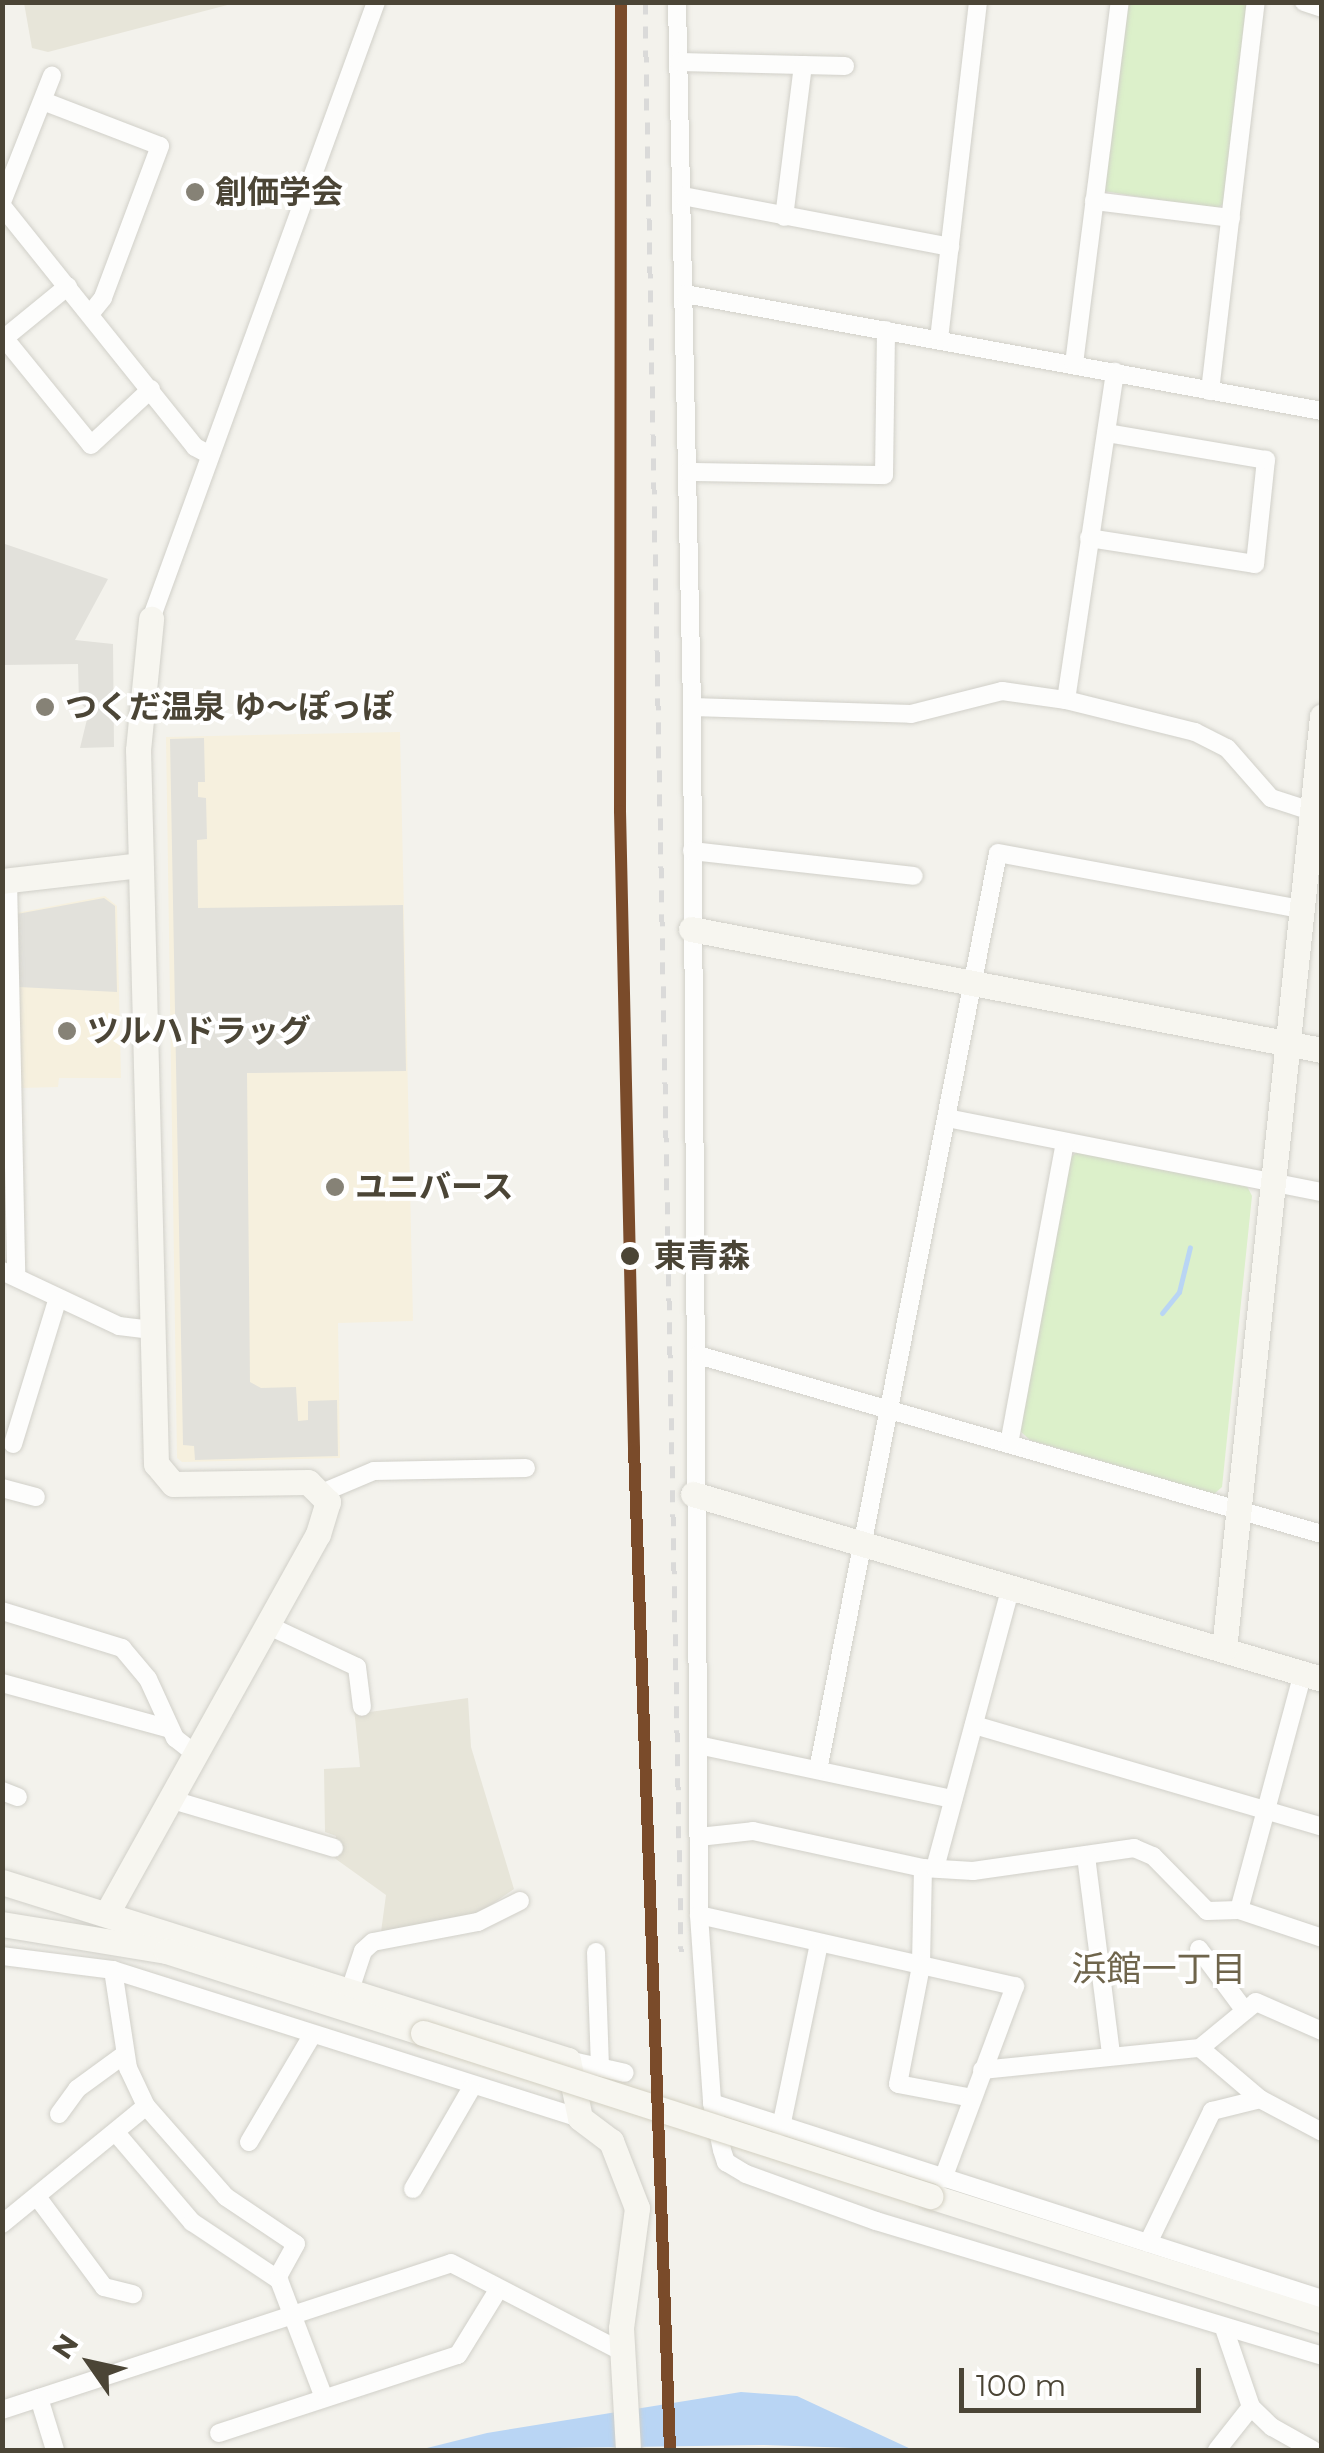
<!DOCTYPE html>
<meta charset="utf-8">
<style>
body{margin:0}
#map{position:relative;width:1324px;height:2453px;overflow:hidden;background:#f3f2ec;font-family:Montserrat,"Noto Sans JP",sans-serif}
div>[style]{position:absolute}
.residential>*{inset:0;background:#e7e5d9}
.commercial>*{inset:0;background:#f6f0de}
.green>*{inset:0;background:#dcf0ca}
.parking>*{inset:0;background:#e2e1db}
.water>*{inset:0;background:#b9d5f4}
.stream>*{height:5px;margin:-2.5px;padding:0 2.5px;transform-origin:2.5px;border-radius:2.5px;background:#b9d5f4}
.roads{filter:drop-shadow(0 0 2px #d1d0c9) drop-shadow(0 0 2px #d1d0c9)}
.street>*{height:18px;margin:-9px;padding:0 9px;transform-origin:9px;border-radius:9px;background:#fdfdfc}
.secondary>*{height:25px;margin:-12.5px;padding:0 12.5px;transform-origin:12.5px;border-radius:12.5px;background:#f7f6f0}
.rail>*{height:5px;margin-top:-2.5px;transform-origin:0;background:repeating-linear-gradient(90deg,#dadad9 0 12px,transparent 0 24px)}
.bridges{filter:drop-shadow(0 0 2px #d3d0c2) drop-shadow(0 0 2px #d3d0c2)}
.secondary-bridge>*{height:25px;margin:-12.5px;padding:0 12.5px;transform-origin:12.5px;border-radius:12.5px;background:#f7f6f0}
.rail-1>*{height:12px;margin:-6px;padding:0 6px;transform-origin:6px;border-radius:6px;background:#7a4b2a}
.dots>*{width:28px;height:28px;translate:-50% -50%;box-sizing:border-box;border:5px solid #fff;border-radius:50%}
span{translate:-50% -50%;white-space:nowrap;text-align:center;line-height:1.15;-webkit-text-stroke:8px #fff;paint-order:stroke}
.poi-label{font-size:32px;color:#4b4536;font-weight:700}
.left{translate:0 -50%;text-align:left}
.stop-label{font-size:32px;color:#4b4536;font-weight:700}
.neighbourhood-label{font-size:35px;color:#6f654c}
.frame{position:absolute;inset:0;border:5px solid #4b4536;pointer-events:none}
.north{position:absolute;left:40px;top:2313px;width:100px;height:100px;-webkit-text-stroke:8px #fff;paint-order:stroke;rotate:304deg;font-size:28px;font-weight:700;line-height:40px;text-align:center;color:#4b4536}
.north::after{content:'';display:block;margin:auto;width:35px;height:45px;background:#4b4536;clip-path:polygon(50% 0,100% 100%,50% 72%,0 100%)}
.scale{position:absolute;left:959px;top:2368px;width:242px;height:45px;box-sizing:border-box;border:5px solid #4b4536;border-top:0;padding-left:12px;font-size:30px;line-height:35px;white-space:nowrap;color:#4b4536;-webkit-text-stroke:8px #fff;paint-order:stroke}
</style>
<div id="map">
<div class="residential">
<div style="clip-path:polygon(24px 3px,24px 2px,235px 3px,48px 52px,32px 48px)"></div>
<div style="clip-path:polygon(468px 1698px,471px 1747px,514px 1889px,475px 1916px,381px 1932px,386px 1895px,333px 1857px,336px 1836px,325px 1832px,324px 1769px,360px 1767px,354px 1708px,370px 1712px)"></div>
</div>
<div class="commercial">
<div style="clip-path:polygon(400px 732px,413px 1321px,338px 1323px,340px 1458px,182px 1462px,177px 1458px,166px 737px)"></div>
<div style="clip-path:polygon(105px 896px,117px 906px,121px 1078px,59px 1078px,58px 1087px,20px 1088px,16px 913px)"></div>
</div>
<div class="green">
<div style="clip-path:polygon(1127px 3px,1247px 3px,1224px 203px,1216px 210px,1104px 191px)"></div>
<div style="clip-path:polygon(1079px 1150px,1246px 1184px,1252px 1196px,1222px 1487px,1214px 1494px,1030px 1440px,1020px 1431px,1070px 1158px)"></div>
</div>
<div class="parking">
<div style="clip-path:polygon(2px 543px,108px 579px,75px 640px,113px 644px,114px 747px,80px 748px,89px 711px,79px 702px,78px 664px,3px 665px)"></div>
<div style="clip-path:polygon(204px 738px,205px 782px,198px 782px,198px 797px,206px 798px,207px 839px,197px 840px,198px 908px,403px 905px,406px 1071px,247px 1073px,250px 1382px,261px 1388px,296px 1387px,298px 1421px,308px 1420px,308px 1401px,337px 1400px,338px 1456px,195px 1460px,194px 1446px,183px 1445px,170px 739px)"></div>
<div style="clip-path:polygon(104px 898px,115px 906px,117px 992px,19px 987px,17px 914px)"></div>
</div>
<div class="water">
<div style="clip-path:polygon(741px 2392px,797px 2396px,913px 2450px,764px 2445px,419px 2450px,487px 2433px)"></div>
</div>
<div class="stream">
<div style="left:1162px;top:1313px;width:27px;rotate:-51deg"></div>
<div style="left:1179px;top:1292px;width:46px;rotate:-76.3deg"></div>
</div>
<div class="roads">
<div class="street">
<div style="left:677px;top:2px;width:705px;rotate:88.78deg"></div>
<div style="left:692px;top:707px;width:1208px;rotate:89.67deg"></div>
<div style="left:699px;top:1915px;width:188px;rotate:86deg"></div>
<div style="left:712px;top:2103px;width:48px;rotate:78deg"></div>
<div style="left:722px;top:2150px;width:13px;rotate:72deg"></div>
<div style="left:726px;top:2162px;width:23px;rotate:31deg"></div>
<div style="left:746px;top:2174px;width:138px;rotate:19.9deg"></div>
<div style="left:876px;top:2221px;width:466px;rotate:16.8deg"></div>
<div style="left:1304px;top:2px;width:19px;rotate:18deg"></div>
<div style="left:679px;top:62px;width:124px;rotate:1.4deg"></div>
<div style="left:803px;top:65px;width:153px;rotate:97.1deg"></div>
<div style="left:803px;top:65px;width:42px;rotate:1.4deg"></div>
<div style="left:43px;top:101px;width:125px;rotate:21deg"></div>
<div style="left:160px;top:146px;width:162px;rotate:110.6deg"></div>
<div style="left:103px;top:298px;width:21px;rotate:129deg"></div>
<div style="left:683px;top:196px;width:272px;rotate:10.8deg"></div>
<div style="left:1094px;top:201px;width:138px;rotate:7.1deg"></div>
<div style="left:2px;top:202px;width:136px;rotate:-68.4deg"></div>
<div style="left:2px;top:206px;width:309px;rotate:51.3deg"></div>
<div style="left:195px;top:447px;width:15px;rotate:28deg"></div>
<div style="left:685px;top:294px;width:648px;rotate:10.41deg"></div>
<div style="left:5px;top:339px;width:136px;rotate:50.9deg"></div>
<div style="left:91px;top:445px;width:82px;rotate:-43deg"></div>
<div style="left:939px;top:339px;width:339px;rotate:-83.4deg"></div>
<div style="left:2px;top:340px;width:85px;rotate:-39.3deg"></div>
<div style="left:1074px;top:364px;width:365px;rotate:-82.8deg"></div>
<div style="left:1210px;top:391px;width:392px;rotate:-83.3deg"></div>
<div style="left:688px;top:472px;width:196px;rotate:0.9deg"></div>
<div style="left:884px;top:475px;width:145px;rotate:-89.2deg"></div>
<div style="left:1089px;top:538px;width:168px;rotate:8.9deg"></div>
<div style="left:1255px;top:564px;width:105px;rotate:-84deg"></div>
<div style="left:1266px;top:460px;width:162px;rotate:-170.4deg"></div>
<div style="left:151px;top:619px;width:657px;rotate:-69.96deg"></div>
<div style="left:1066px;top:700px;width:332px;rotate:-81.5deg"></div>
<div style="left:692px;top:707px;width:219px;rotate:1.8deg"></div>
<div style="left:911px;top:714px;width:94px;rotate:-14.2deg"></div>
<div style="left:1002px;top:691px;width:65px;rotate:8deg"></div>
<div style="left:1066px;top:700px;width:133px;rotate:13.9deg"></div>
<div style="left:1195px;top:732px;width:36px;rotate:27deg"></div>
<div style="left:1227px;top:748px;width:67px;rotate:48.7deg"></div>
<div style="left:1271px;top:798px;width:52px;rotate:18.1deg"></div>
<div style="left:692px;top:851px;width:223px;rotate:6.4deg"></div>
<div style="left:8px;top:880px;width:397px;rotate:88.8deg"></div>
<div style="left:947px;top:1118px;width:382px;rotate:11.2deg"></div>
<div style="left:2px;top:1271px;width:129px;rotate:25.2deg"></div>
<div style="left:119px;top:1326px;width:33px;rotate:7deg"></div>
<div style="left:698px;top:1355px;width:649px;rotate:16.01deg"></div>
<div style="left:13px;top:1444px;width:153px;rotate:-72.9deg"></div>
<div style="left:1009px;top:1444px;width:307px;rotate:-79.5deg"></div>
<div style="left:2px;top:1488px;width:35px;rotate:15deg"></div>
<div style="left:324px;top:1492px;width:54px;rotate:-22.8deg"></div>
<div style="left:374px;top:1471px;width:152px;rotate:-1.1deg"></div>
<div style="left:2px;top:1611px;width:126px;rotate:17.1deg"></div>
<div style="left:122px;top:1648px;width:40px;rotate:50deg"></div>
<div style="left:148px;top:1679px;width:65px;rotate:65.4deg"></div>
<div style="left:175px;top:1738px;width:24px;rotate:38deg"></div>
<div style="left:267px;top:1625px;width:99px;rotate:25deg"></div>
<div style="left:357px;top:1667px;width:40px;rotate:82.9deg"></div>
<div style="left:2px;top:1683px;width:174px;rotate:15.3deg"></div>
<div style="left:974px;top:1725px;width:363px;rotate:16.3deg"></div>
<div style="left:698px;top:1745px;width:261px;rotate:12deg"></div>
<div style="left:818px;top:1770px;width:934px;rotate:-78.89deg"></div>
<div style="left:998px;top:853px;width:306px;rotate:10.5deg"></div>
<div style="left:2px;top:1791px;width:17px;rotate:21deg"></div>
<div style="left:169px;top:1799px;width:172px;rotate:16.5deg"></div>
<div style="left:699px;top:1837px;width:54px;rotate:-6.3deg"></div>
<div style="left:753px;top:1831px;width:174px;rotate:12.3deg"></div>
<div style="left:923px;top:1868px;width:50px;rotate:3.4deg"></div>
<div style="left:973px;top:1871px;width:163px;rotate:-8.1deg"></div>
<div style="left:1134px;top:1848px;width:21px;rotate:23deg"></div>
<div style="left:1153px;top:1856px;width:77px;rotate:45.5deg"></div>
<div style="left:1207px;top:1911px;width:32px;rotate:-2deg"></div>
<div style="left:1239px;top:1910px;width:88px;rotate:18.6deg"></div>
<div style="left:1086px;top:1856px;width:201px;rotate:82.8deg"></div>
<div style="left:923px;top:1868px;width:98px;rotate:91.2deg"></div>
<div style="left:921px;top:1966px;width:120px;rotate:101deg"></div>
<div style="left:898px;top:2084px;width:75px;rotate:10.7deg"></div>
<div style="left:935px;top:1868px;width:291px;rotate:-74.9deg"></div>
<div style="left:1239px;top:1910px;width:245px;rotate:-74.9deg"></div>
<div style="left:699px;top:1915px;width:324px;rotate:12.7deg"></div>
<div style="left:1015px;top:1986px;width:206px;rotate:110.5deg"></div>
<div style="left:1199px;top:1949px;width:77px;rotate:53.4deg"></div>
<div style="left:596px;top:1952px;width:114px;rotate:88deg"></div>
<div style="left:2px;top:1956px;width:112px;rotate:7.2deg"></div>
<div style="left:113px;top:1970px;width:490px;rotate:17.6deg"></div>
<div style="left:350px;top:1990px;width:41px;rotate:-71.6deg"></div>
<div style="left:363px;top:1951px;width:13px;rotate:-42deg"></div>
<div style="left:373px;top:1942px;width:107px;rotate:-10.8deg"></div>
<div style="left:478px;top:1922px;width:47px;rotate:-26.6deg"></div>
<div style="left:1200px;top:2048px;width:72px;rotate:-39.4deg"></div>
<div style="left:1256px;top:2002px;width:72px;rotate:23.7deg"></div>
<div style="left:568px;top:2060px;width:58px;rotate:12.8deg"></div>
<div style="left:982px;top:2070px;width:219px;rotate:-5.8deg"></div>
<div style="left:1200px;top:2048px;width:79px;rotate:40.4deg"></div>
<div style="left:1260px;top:2099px;width:70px;rotate:28deg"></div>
<div style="left:712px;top:2103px;width:641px;rotate:17.81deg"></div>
<div style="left:146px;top:2106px;width:121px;rotate:48.7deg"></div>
<div style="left:226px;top:2197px;width:84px;rotate:33.9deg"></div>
<div style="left:296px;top:2244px;width:39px;rotate:119deg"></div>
<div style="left:59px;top:2114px;width:31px;rotate:-54deg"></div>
<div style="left:77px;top:2089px;width:59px;rotate:-36.1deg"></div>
<div style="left:781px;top:2127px;width:188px;rotate:-78.3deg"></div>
<div style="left:117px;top:2134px;width:116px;rotate:49.6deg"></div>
<div style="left:192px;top:2222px;width:105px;rotate:33.7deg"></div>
<div style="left:279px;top:2280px;width:126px;rotate:69.1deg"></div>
<div style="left:249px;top:2142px;width:122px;rotate:-59.4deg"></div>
<div style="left:413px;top:2189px;width:116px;rotate:-59.9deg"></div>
<div style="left:38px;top:2198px;width:111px;rotate:53.4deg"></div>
<div style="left:104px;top:2287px;width:30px;rotate:14deg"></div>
<div style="left:2px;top:2224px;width:186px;rotate:-39.3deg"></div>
<div style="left:146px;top:2106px;width:42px;rotate:-115.3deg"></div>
<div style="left:128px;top:2068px;width:99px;rotate:-98.7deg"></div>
<div style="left:1148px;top:2243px;width:147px;rotate:-64.1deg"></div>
<div style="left:1212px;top:2111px;width:49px;rotate:-14deg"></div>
<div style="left:1225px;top:2331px;width:80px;rotate:71.1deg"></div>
<div style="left:1251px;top:2407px;width:29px;rotate:44deg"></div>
<div style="left:1272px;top:2427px;width:47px;rotate:29.3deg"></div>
<div style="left:39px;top:2398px;width:54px;rotate:72.9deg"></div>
<div style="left:2px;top:2410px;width:472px;rotate:-18.1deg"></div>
<div style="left:451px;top:2263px;width:191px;rotate:27.4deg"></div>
<div style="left:219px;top:2433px;width:251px;rotate:-18.1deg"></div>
<div style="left:458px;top:2355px;width:76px;rotate:-58.4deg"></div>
<div style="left:1217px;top:2450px;width:55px;rotate:-51.7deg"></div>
</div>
<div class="secondary">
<div style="left:2px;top:881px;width:139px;rotate:-6.6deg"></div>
<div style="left:691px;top:929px;width:642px;rotate:10.86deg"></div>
<div style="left:693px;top:1494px;width:656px;rotate:16.39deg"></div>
<div style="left:1224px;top:1649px;width:938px;rotate:-84deg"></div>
<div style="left:2px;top:1882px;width:593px;rotate:17.46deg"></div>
<div style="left:568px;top:2060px;width:59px;rotate:78.3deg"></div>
<div style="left:580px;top:2118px;width:39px;rotate:37deg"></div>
<div style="left:611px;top:2141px;width:72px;rotate:68.8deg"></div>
<div style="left:637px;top:2208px;width:121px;rotate:97.6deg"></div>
<div style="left:621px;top:2328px;width:122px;rotate:86.7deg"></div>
<div style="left:107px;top:1913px;width:434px;rotate:-60.9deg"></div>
<div style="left:318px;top:1534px;width:34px;rotate:-73deg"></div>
<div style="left:328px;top:1502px;width:28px;rotate:-135deg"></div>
<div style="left:308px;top:1482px;width:135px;rotate:179.2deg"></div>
<div style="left:173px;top:1484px;width:26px;rotate:-130deg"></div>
<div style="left:156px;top:1464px;width:714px;rotate:-91.44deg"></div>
<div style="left:138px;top:750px;width:132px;rotate:-84.3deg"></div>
<div style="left:2px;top:1924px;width:166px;rotate:9.3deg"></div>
<div style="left:166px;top:1951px;width:270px;rotate:17.7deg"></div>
<div style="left:930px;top:2196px;width:411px;rotate:17.6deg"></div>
</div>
</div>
<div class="rail">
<div style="left:645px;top:2px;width:1950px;rotate:88.94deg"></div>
</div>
<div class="bridges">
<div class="secondary-bridge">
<div style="left:423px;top:2033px;width:533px;rotate:17.82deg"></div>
</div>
</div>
<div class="rail-1">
<div style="left:621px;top:2px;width:809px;rotate:90.07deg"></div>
<div style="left:620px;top:811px;width:638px;rotate:88.74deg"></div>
<div style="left:634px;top:1449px;width:1002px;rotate:87.94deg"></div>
</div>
<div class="dots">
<div style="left:195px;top:192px;background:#868276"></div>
<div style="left:45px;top:707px;background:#868276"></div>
<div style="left:67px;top:1031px;background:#868276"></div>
<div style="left:335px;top:1187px;background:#868276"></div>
<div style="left:630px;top:1256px;background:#4b4536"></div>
</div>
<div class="poi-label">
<span class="left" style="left:215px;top:192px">創価学会</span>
<span class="left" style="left:65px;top:707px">つくだ温泉 ゆ～ぽっぽ</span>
<span class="left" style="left:87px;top:1031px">ツルハドラッグ</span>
<span class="left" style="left:355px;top:1187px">ユニバース</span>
</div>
<div class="stop-label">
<span class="left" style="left:654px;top:1256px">東青森</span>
</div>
<div class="neighbourhood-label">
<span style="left:1159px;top:1969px">浜館一丁目</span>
</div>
<div class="frame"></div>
<div class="north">N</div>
<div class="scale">100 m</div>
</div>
